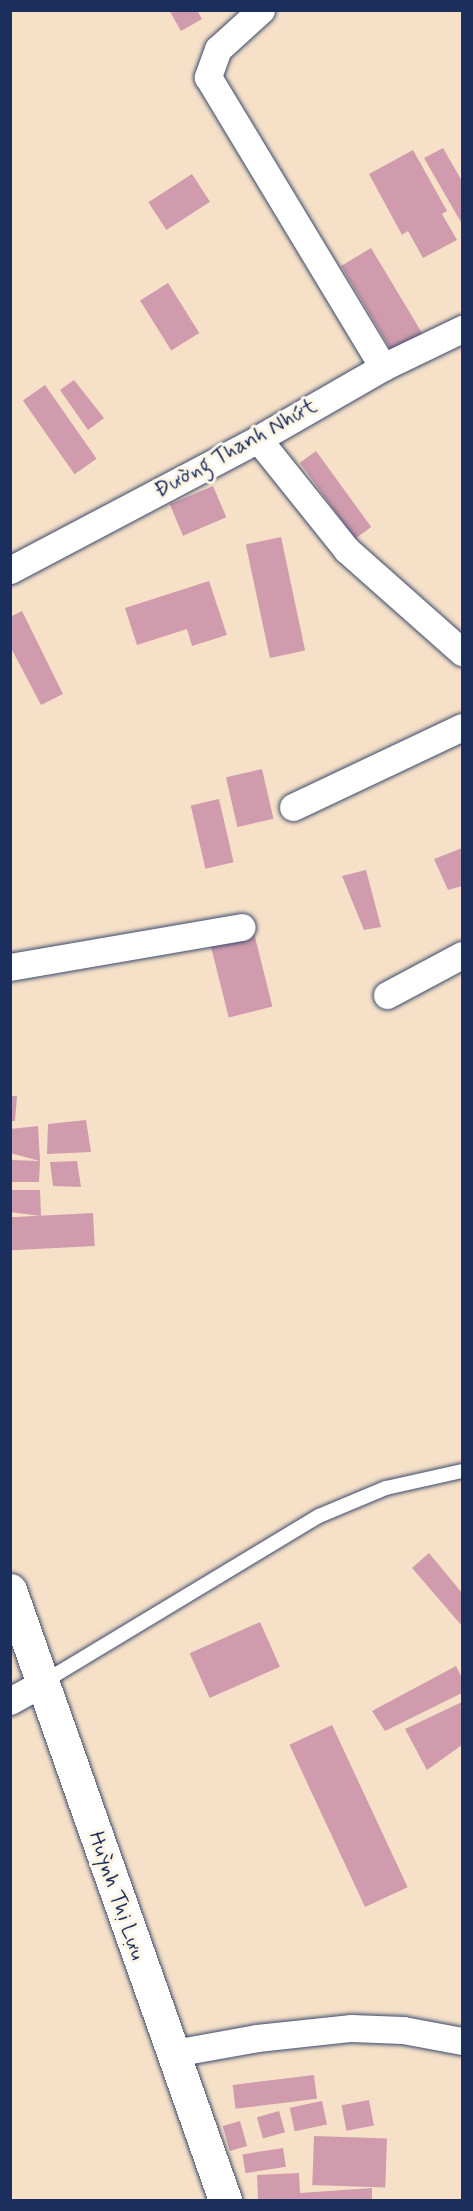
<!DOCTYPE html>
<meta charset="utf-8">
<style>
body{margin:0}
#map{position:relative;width:473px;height:2211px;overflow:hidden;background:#f6e1c8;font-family:Mynerve,sans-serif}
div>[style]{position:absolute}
.building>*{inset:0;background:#cf9bad;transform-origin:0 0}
.roads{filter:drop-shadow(0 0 2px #3c4a6e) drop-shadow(0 0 2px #3c4a6e)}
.service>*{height:14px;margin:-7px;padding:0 7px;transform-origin:7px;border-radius:7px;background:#fff}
.minor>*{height:27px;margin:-13.5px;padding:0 13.5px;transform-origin:13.5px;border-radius:13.5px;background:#fff}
.tertiary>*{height:33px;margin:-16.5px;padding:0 16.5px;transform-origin:16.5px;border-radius:16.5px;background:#fff}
span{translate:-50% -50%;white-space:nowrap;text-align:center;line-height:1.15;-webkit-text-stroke:6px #fcf5e5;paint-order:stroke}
.street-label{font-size:22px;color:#1b2f5e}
.frame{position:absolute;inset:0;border:12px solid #1b2f5e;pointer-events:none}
</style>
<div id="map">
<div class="building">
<div style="clip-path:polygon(169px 10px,197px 10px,202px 19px,181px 31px)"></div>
<div style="clip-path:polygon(443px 148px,462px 181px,462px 224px,424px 158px)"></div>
<div style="clip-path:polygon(413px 150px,447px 211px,442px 214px,457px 240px,423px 258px,408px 231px,402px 235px,369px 174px)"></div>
<div style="left:192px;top:174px;width:33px;height:52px;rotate:57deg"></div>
<div style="left:371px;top:248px;width:102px;height:35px;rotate:59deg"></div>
<div style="left:168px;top:283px;width:59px;height:33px;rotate:58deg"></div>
<div style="clip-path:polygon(74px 380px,104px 418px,88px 430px,60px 390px)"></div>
<div style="left:45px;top:385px;width:90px;height:27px;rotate:55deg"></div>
<div style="left:316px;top:451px;width:94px;height:20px;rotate:54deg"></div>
<div style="left:213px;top:486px;width:34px;height:47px;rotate:67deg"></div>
<div style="left:281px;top:537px;width:116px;height:36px;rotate:78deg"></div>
<div style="clip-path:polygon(209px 581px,227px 635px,192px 646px,187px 629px,137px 645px,125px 608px)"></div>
<div style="clip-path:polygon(22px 611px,63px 694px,41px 705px,10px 646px,10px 617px)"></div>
<div style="left:262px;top:769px;width:51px;height:37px;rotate:77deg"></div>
<div style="left:219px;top:799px;width:65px;height:29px;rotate:77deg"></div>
<div style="clip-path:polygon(462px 848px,462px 886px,448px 890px,434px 859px)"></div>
<div style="clip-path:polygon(366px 870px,381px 927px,364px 930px,342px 876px)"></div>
<div style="left:253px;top:929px;width:80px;height:45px;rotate:76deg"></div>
<div style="clip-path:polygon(10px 1096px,17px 1096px,15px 1121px,10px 1121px)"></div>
<div style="clip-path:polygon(86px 1120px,91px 1152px,47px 1154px,48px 1124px)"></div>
<div style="clip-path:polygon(38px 1126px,40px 1161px,39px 1182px,10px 1182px,10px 1160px,40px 1161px,10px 1153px,10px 1129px)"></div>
<div style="clip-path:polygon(77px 1161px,81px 1187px,53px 1186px,50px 1162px)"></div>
<div style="clip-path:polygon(10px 1190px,40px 1190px,41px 1216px,10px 1212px)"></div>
<div style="left:93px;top:1213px;width:33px;height:83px;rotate:87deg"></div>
<div style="clip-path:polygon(429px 1553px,462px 1593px,462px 1626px,412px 1568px)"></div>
<div style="left:260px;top:1622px;width:49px;height:77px;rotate:66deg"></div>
<div style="clip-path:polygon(456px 1666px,462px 1678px,462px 1693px,385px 1731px,372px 1711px)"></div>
<div style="clip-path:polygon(462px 1702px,462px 1745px,427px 1770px,405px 1729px)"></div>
<div style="left:332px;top:1725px;width:179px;height:47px;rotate:65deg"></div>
<div style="left:314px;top:2075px;width:24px;height:82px;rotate:83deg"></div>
<div style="left:369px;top:2100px;width:26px;height:28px;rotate:79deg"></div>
<div style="left:322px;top:2101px;width:24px;height:33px;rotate:78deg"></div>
<div style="left:279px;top:2111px;width:22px;height:23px;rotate:74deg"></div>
<div style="left:240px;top:2121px;width:26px;height:18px;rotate:74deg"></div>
<div style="left:314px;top:2136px;width:73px;height:49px;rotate:2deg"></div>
<div style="left:283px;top:2148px;width:19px;height:41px;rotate:81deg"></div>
<div style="clip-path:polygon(299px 2173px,300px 2193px,372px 2188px,372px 2200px,258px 2200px,257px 2175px)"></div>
</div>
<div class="roads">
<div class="service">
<div style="left:42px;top:1683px;width:323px;rotate:-31.1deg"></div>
<div style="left:319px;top:1516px;width:73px;rotate:-22.7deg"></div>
<div style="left:386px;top:1488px;width:78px;rotate:-12.6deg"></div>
</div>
<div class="minor">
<div style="left:261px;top:10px;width:58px;rotate:137.8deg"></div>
<div style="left:218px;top:49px;width:30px;rotate:110deg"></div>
<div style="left:208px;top:77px;width:339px;rotate:58.9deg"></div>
<div style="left:258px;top:439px;width:142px;rotate:51.3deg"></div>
<div style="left:347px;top:550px;width:154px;rotate:41.6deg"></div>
<div style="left:10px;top:570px;width:280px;rotate:-27.8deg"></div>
<div style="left:258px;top:439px;width:144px;rotate:-29.9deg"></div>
<div style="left:383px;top:367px;width:88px;rotate:-25.7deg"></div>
<div style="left:293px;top:807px;width:187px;rotate:-25.3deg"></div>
<div style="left:10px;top:967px;width:235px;rotate:-9.8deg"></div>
<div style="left:387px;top:995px;width:85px;rotate:-28.1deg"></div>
<div style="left:10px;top:1701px;width:37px;rotate:-29deg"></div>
<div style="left:174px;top:2053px;width:84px;rotate:-10.2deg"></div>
<div style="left:257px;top:2038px;width:95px;rotate:-6.1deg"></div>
<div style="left:351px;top:2028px;width:52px;rotate:2.2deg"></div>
<div style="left:403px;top:2030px;width:60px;rotate:10.6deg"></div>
</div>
<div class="tertiary">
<div style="left:10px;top:1590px;width:647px;rotate:70.58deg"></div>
</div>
</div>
<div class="street-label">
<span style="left:236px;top:449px;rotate:-29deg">Đường Thanh Nhứt</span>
<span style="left:116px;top:1896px;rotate:71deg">Huỳnh Thị Lựu</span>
</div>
<div class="frame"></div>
</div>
